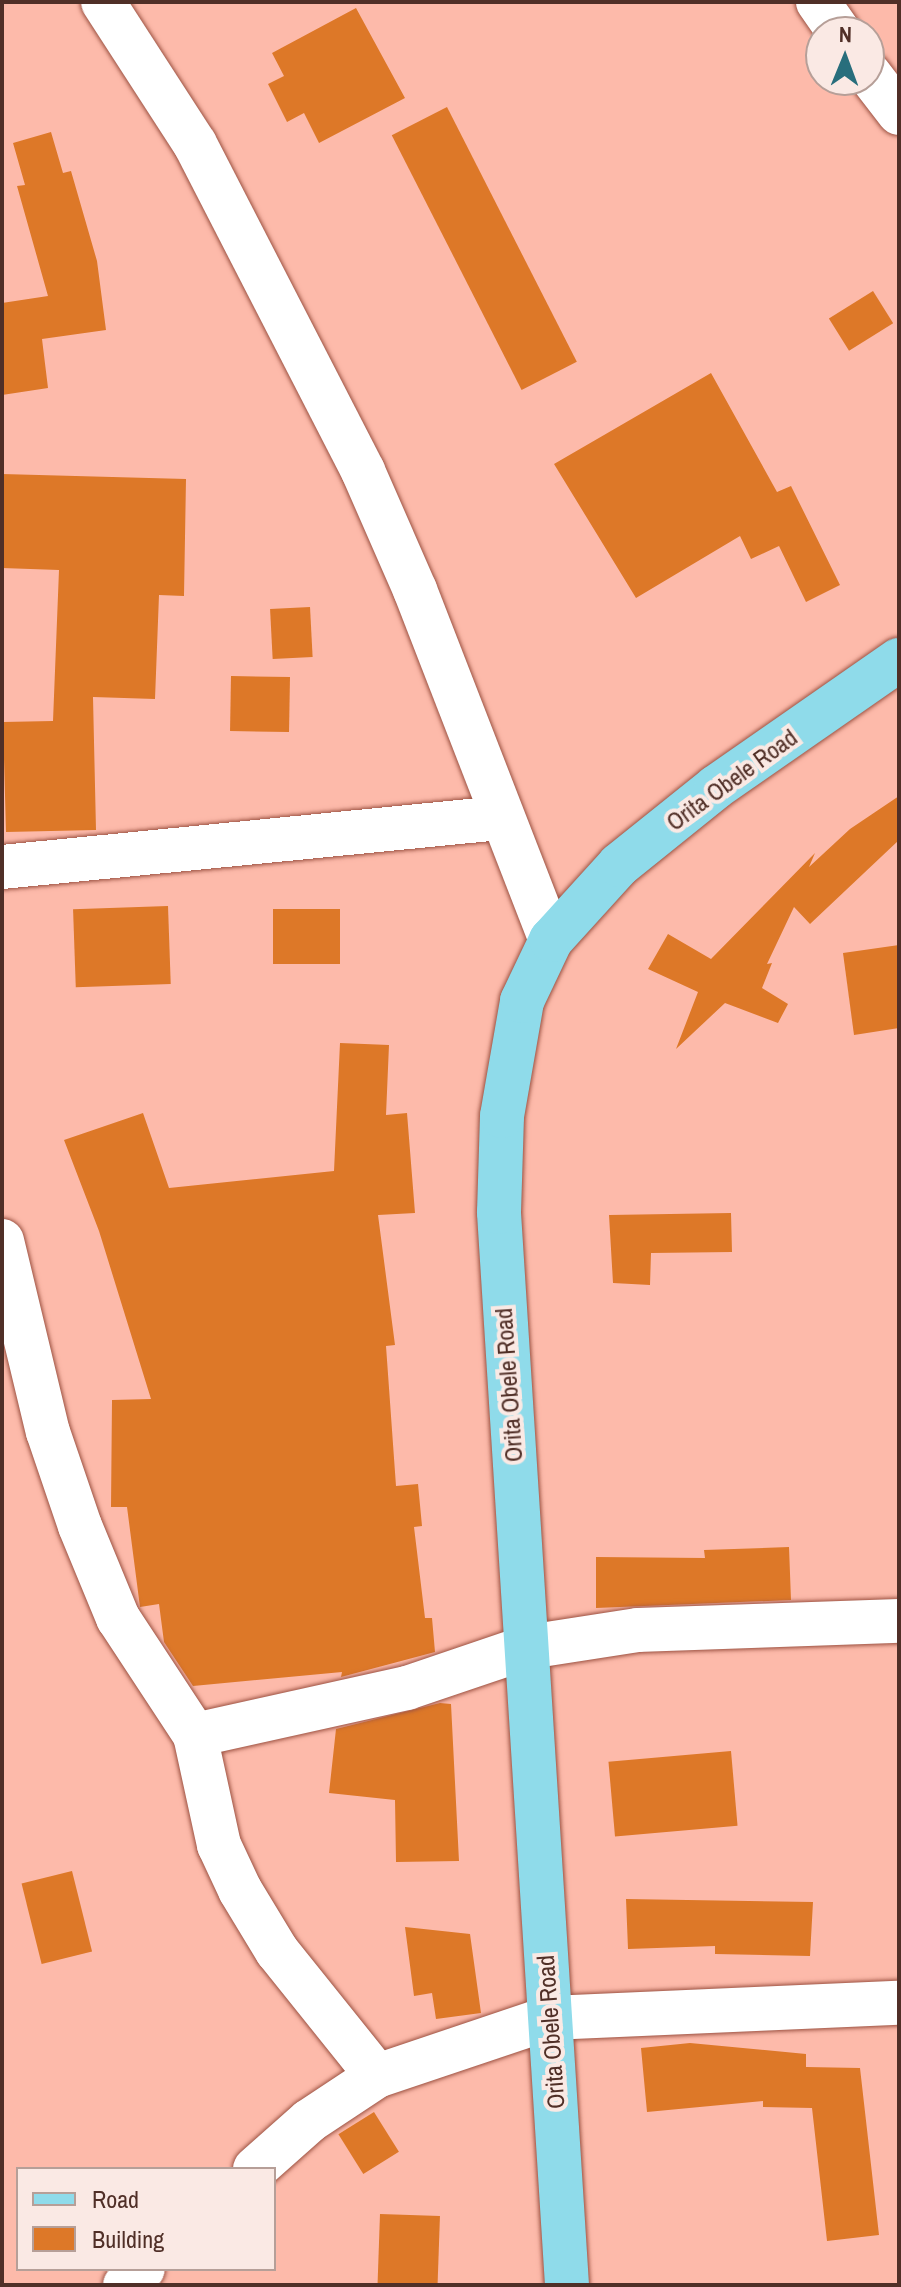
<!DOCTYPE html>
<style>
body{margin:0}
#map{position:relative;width:901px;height:2287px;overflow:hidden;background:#fdbaaa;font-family:"Archivo Narrow",sans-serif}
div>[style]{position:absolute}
.building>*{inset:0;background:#dd7828;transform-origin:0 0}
.roads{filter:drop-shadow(0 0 2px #9c5242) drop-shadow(0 0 2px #9c5242)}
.minor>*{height:44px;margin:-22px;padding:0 22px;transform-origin:22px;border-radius:22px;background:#fff}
.major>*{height:44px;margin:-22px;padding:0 22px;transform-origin:22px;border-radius:22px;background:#8fdbea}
span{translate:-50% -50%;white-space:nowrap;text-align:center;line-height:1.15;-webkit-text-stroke:8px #fae9e4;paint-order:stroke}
.street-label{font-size:24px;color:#502f27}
.frame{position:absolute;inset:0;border:4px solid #502f27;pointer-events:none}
.legend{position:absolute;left:16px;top:2167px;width:260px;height:104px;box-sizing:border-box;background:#fae9e4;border:2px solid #b69f98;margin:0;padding:10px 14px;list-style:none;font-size:24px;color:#502f27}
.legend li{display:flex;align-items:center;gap:16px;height:40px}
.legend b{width:40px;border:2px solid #b69f98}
.north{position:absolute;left:805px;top:16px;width:80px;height:80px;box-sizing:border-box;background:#fae9e4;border:2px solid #b69f98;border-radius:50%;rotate:1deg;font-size:22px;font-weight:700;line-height:32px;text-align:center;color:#502f27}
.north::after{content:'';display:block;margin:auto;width:28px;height:36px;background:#286e7c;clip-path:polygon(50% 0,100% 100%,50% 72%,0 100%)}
</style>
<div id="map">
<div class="building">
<div style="clip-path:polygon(356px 8px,405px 98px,319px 143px,304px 113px,287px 122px,268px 84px,284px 76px,272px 53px)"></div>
<div style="left:447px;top:107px;width:286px;height:62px;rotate:63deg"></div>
<div style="clip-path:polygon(51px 132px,63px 173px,71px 171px,97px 261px,106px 330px,42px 339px,48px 388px,2px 395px,2px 303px,48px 296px,17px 186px,25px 185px,13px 143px)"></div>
<div style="left:873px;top:291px;width:38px;height:52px;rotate:58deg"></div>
<div style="clip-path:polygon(711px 373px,777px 492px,791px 486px,840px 585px,806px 602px,779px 546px,751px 559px,740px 536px,636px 598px,554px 464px)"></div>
<div style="clip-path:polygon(2px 474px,186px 479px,184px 596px,159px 595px,155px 699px,93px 697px,96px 830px,6px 832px,3px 722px,53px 721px,59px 570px,2px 568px)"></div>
<div style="left:310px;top:607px;width:50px;height:40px;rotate:87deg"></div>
<div style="left:231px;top:676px;width:59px;height:55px;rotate:1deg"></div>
<div style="clip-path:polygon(899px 796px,899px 840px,810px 924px,794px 907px,767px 964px,772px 963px,762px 988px,788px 1004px,778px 1023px,725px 1003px,676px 1049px,698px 992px,648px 969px,668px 934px,711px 959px,815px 853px,809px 867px,850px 829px)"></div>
<div style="left:168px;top:906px;width:78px;height:95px;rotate:88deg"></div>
<div style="left:273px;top:909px;width:67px;height:55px"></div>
<div style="clip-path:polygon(899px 945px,899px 1028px,854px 1035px,843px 953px)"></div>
<div style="clip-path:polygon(340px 1043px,389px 1045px,386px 1115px,407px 1113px,415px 1213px,378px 1215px,395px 1345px,386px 1346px,396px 1486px,418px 1484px,422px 1526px,414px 1527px,425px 1618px,432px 1618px,435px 1652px,341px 1677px,342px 1672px,193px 1686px,164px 1642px,159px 1604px,140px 1607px,127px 1507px,111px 1507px,112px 1400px,151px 1399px,99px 1231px,64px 1140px,143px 1113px,169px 1188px,334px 1171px)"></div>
<div style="clip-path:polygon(731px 1213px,732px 1252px,651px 1253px,650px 1285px,613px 1283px,609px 1215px)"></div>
<div style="clip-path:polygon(789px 1547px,791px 1600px,596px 1608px,596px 1557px,705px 1558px,704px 1550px)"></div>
<div style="clip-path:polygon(440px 1703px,451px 1704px,459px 1861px,396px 1862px,395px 1800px,329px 1793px,336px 1729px)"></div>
<div style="left:731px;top:1751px;width:75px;height:123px;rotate:85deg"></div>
<div style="left:72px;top:1871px;width:83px;height:52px;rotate:76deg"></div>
<div style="clip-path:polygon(626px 1899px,813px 1902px,810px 1956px,715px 1954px,715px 1946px,628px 1949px)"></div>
<div style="clip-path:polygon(405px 1927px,470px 1934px,481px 2013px,436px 2019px,432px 1993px,414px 1996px)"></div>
<div style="clip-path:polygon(690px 2043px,806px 2054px,806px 2067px,860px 2068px,879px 2235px,827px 2241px,812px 2108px,763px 2107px,763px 2101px,647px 2112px,641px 2048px)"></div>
<div style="left:374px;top:2112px;width:47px;height:42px;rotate:58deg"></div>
<div style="left:380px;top:2214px;width:60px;height:71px;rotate:2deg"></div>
</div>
<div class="roads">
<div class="minor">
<div style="left:103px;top:2px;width:169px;rotate:57.1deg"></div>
<div style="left:195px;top:144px;width:368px;rotate:62.8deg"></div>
<div style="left:363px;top:471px;width:130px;rotate:66.4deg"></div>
<div style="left:415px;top:590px;width:375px;rotate:68.8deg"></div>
<div style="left:818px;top:2px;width:37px;rotate:55deg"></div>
<div style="left:869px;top:74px;width:49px;rotate:52.4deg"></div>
<div style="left:2px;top:867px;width:500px;rotate:-5.62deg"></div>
<div style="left:2px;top:1241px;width:196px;rotate:76.5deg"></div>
<div style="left:48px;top:1432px;width:99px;rotate:71.2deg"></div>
<div style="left:80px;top:1526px;width:100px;rotate:67.6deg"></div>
<div style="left:118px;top:1618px;width:140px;rotate:56.7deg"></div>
<div style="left:195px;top:1735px;width:217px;rotate:-12.5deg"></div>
<div style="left:407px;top:1688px;width:128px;rotate:-18.7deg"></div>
<div style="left:528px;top:1647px;width:111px;rotate:-8.8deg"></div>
<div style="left:638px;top:1630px;width:261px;rotate:-2deg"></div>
<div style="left:195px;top:1735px;width:113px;rotate:77.7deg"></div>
<div style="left:219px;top:1845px;width:50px;rotate:65deg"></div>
<div style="left:240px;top:1890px;width:71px;rotate:58.8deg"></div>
<div style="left:277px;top:1951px;width:160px;rotate:51.3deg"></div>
<div style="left:255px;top:2169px;width:72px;rotate:-41.6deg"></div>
<div style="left:309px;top:2121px;width:82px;rotate:-33.5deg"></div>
<div style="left:377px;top:2076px;width:182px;rotate:-18.6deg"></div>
<div style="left:549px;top:2018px;width:350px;rotate:-2.5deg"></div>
<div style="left:125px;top:2285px;width:24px;rotate:-42deg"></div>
</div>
<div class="major">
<div style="left:567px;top:2285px;width:1075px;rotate:-93.63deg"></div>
<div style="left:499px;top:1212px;width:96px;rotate:-88.2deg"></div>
<div style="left:502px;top:1116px;width:117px;rotate:-80.1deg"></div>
<div style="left:522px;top:1001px;width:68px;rotate:-64.6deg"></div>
<div style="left:551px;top:940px;width:101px;rotate:-47.8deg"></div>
<div style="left:619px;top:865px;width:124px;rotate:-38.8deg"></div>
<div style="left:716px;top:787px;width:223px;rotate:-34.8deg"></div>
</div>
</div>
<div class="street-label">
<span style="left:732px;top:780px;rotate:-36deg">Orita Obele Road</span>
<span style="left:509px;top:1385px;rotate:-94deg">Orita Obele Road</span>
<span style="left:551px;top:2032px;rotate:-94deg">Orita Obele Road</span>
</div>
<div class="frame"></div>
<ul class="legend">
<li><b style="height:10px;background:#8fdbea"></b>Road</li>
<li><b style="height:22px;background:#dd7828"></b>Building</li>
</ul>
<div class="north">N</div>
</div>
